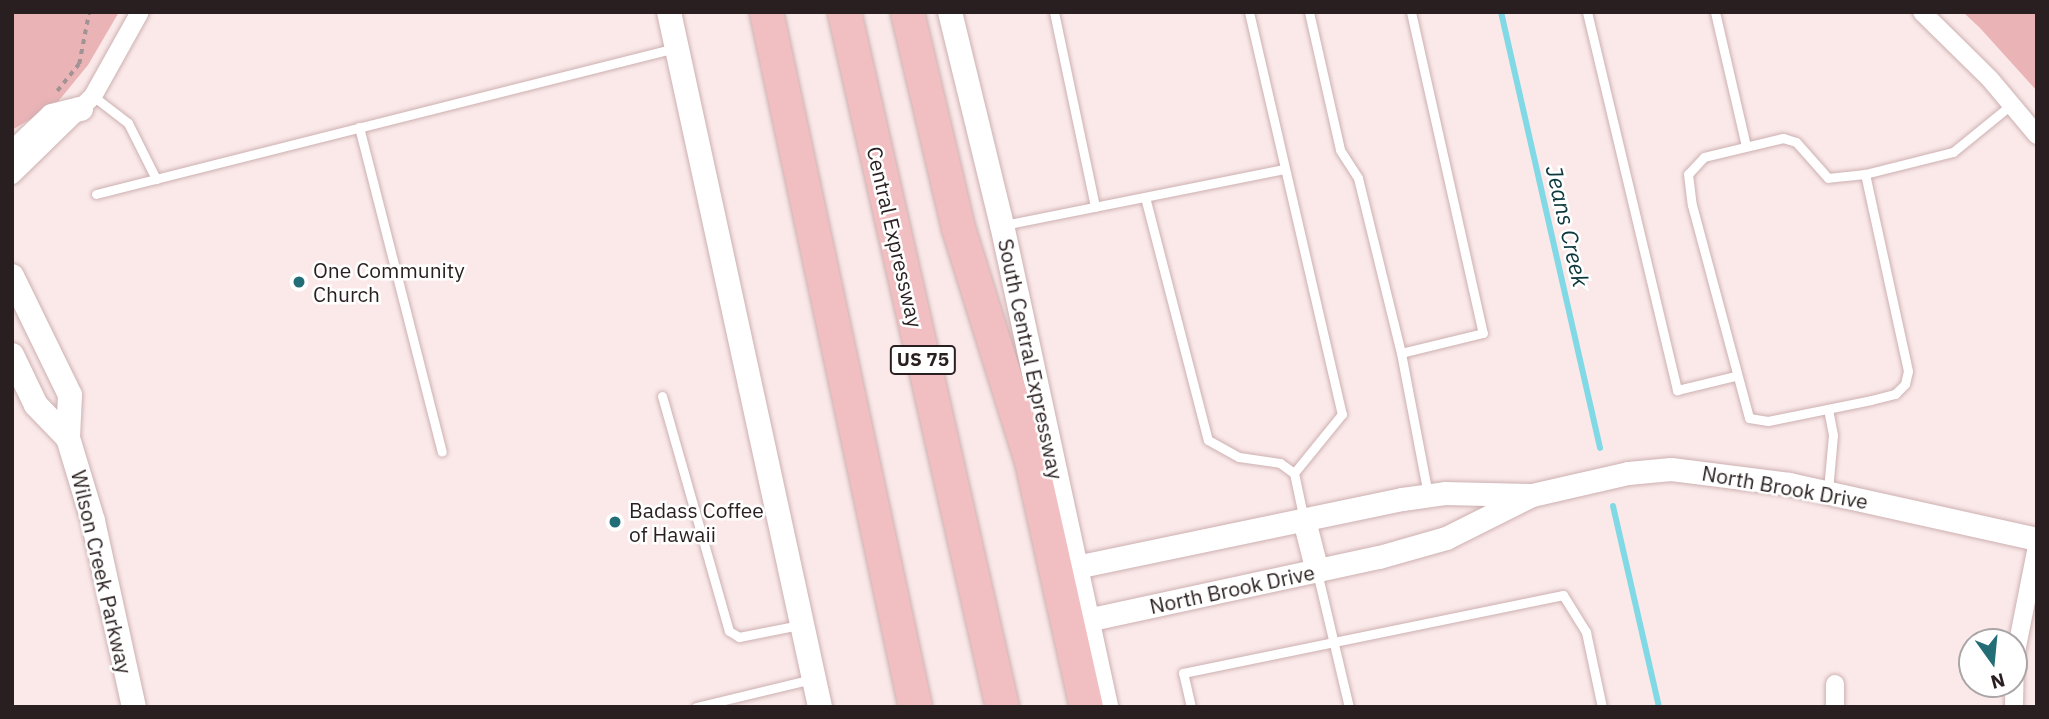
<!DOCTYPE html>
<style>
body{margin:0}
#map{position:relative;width:2049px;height:719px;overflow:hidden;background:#fbe9e9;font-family:"IBM Plex Sans",sans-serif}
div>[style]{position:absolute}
.green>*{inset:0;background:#eab3b6}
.stream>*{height:6px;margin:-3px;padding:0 3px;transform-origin:3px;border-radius:3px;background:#80d9e5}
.path>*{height:3.5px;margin-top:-1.75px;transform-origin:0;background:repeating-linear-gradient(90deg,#a19293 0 5px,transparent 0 10px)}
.roads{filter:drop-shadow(0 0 2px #cdb0b1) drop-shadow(0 0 2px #cdb0b1)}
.service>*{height:9px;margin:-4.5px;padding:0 4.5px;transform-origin:4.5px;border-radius:4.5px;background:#fff}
.minor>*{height:18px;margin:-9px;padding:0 9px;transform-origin:9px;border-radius:9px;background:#fff}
.tertiary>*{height:23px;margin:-11.5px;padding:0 11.5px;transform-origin:11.5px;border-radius:11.5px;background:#fff}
.secondary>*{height:24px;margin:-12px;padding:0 12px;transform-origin:12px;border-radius:12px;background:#fff}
.motorway>*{height:33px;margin:-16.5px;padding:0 16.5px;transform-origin:16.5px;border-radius:16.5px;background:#f1bfc1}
.dots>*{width:19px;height:19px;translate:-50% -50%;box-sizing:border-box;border:4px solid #fff;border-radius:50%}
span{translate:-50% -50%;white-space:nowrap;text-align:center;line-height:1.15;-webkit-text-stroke:5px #fff;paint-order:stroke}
.shield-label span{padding:2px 5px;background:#fff;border:2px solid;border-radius:5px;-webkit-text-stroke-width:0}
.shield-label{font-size:19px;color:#2a1f20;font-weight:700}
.street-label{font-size:21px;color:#2a1f20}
.poi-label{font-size:21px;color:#2a1f20}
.left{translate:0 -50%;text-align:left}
.water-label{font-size:23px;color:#0c383d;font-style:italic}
.frame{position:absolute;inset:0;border:14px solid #2a1f20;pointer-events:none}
.north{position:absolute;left:1958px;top:628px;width:70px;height:70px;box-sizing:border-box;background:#fff;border:2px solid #aaa5a6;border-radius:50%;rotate:165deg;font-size:19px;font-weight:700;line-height:28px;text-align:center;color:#2a1f20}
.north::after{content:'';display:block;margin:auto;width:24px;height:32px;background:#236d76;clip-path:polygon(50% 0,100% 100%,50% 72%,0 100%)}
</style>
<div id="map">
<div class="green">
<div style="clip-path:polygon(12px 12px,119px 12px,88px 65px,56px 104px,12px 130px)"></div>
<div style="clip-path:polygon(1963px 12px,2037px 12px,2037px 91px,1980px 28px)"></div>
</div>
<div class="stream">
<div style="left:1501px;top:12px;width:447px;rotate:77.2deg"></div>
<div style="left:1613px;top:506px;width:206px;rotate:77.1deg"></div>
</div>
<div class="path">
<div style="left:57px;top:91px;width:35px;rotate:-51deg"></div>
<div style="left:79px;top:64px;width:53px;rotate:-79.1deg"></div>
</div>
<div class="roads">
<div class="service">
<div style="left:1054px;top:12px;width:199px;rotate:78.1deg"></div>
<div style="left:1249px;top:12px;width:413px;rotate:77deg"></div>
<div style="left:1342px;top:414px;width:76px;rotate:129.1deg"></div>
<div style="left:1309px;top:12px;width:141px;rotate:77.3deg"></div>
<div style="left:1340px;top:150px;width:33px;rotate:57deg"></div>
<div style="left:1358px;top:178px;width:180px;rotate:76.2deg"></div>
<div style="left:1411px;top:12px;width:329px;rotate:77.4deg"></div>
<div style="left:1483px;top:333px;width:84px;rotate:166.3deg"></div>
<div style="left:1401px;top:353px;width:145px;rotate:79.2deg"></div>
<div style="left:1587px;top:12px;width:389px;rotate:76.6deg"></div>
<div style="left:1677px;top:390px;width:60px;rotate:-13.6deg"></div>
<div style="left:1715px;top:12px;width:138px;rotate:77deg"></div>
<div style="left:93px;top:96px;width:44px;rotate:37.6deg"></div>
<div style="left:128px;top:123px;width:63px;rotate:63.4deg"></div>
<div style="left:359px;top:127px;width:335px;rotate:75.7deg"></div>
<div style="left:1865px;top:174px;width:37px;rotate:174deg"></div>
<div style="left:1828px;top:178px;width:48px;rotate:-131.6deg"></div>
<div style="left:1796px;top:142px;width:14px;rotate:-163deg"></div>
<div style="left:1783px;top:138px;width:81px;rotate:166.5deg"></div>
<div style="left:1704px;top:157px;width:23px;rotate:133deg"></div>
<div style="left:1688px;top:174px;width:31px;rotate:83deg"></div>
<div style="left:1692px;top:205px;width:220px;rotate:75deg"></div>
<div style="left:1749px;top:418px;width:19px;rotate:9deg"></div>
<div style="left:1768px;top:421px;width:105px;rotate:-11.5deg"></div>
<div style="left:1871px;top:400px;width:25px;rotate:-14deg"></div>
<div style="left:1895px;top:394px;width:14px;rotate:-45deg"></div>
<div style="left:1905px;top:384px;width:13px;rotate:-77deg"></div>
<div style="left:1908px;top:371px;width:202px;rotate:-102.3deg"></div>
<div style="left:1865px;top:174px;width:91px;rotate:-14deg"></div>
<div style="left:1953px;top:152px;width:76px;rotate:-39.1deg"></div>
<div style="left:96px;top:194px;width:597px;rotate:-14.15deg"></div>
<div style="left:1145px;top:197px;width:251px;rotate:75.5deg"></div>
<div style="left:1208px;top:440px;width:35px;rotate:29deg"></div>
<div style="left:1239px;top:457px;width:41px;rotate:8.3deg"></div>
<div style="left:1280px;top:463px;width:17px;rotate:36deg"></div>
<div style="left:1294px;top:473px;width:48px;rotate:78deg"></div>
<div style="left:1004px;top:225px;width:285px;rotate:-11.3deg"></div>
<div style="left:662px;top:396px;width:244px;rotate:74.1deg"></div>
<div style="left:729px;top:631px;width:12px;rotate:31deg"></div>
<div style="left:739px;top:637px;width:61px;rotate:-11.3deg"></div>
<div style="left:1828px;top:409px;width:26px;rotate:79deg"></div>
<div style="left:1833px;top:435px;width:55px;rotate:95.2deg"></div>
<div style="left:1317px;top:572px;width:139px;rotate:76.7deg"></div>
<div style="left:696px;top:707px;width:119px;rotate:-13.6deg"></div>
<div style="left:1191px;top:707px;width:35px;rotate:-103deg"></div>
<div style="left:1183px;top:673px;width:388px;rotate:-11.6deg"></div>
<div style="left:1563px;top:595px;width:44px;rotate:58.1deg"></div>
<div style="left:1586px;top:632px;width:77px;rotate:78deg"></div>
</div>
<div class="minor">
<div style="left:1922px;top:12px;width:95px;rotate:44.6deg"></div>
<div style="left:1990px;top:79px;width:73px;rotate:50deg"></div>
<div style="left:12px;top:175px;width:113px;rotate:-44.3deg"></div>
<div style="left:93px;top:96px;width:96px;rotate:-60.8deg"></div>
<div style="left:1835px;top:707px;width:23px;rotate:-90deg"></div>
<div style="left:2014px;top:707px;width:50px;rotate:-88.9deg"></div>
<div style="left:2015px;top:657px;width:113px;rotate:-78.8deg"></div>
</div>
<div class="tertiary">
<div style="left:1304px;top:520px;width:53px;rotate:75.7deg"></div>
<div style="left:1076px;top:567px;width:333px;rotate:-11.8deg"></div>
<div style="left:1402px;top:499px;width:43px;rotate:-7.9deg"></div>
<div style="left:1445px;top:493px;width:84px;rotate:1.4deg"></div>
<div style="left:1087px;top:620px;width:299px;rotate:-12.2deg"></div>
<div style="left:1379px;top:557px;width:70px;rotate:-15.8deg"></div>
<div style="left:1446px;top:538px;width:96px;rotate:-26.6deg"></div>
<div style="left:1532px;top:495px;width:98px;rotate:-12.9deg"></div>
<div style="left:1628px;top:473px;width:43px;rotate:-5.3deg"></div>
<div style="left:1671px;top:469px;width:119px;rotate:7.2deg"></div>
<div style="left:1789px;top:484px;width:254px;rotate:12.5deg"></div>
</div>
<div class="secondary">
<div style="left:669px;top:12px;width:711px;rotate:77.74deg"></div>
<div style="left:950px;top:12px;width:219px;rotate:76.3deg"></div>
<div style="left:1002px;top:225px;width:493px;rotate:77.8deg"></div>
<div style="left:12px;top:154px;width:55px;rotate:-43.5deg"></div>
<div style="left:52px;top:116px;width:30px;rotate:-14deg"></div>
<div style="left:12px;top:276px;width:132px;rotate:64deg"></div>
<div style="left:70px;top:395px;width:43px;rotate:92.7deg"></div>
<div style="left:68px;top:438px;width:87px;rotate:73.2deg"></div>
<div style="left:93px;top:521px;width:190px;rotate:77.6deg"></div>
<div style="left:12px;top:355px;width:55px;rotate:64.4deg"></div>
<div style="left:36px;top:405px;width:46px;rotate:45.9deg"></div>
</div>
<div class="motorway">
<div style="left:766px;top:12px;width:711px;rotate:77.9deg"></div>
<div style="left:844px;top:12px;width:713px;rotate:77.19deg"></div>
<div style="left:907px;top:12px;width:222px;rotate:76.7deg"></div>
<div style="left:958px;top:228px;width:244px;rotate:72.6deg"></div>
<div style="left:1031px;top:461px;width:252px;rotate:77.4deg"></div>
</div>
</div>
<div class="dots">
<div style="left:299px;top:282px;background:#236d76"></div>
<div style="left:615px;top:522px;background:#236d76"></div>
</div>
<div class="shield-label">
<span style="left:923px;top:360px">US 75</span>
</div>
<div class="street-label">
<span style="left:895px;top:237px;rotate:77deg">Central Expressway</span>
<span style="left:1031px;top:359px;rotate:78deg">South Central Expressway</span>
<span style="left:1785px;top:487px;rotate:10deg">North Brook Drive</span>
<span style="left:102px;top:572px;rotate:77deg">Wilson Creek Parkway</span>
<span style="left:1232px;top:589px;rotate:-12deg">North Brook Drive</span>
</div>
<div class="poi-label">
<span class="left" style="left:313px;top:282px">One Community<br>Church</span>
<span class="left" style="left:629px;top:522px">Badass Coffee<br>of Hawaii</span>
</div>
<div class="water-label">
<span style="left:1568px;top:226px;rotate:77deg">Jeans Creek</span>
</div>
<div class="frame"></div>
<div class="north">N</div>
</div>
